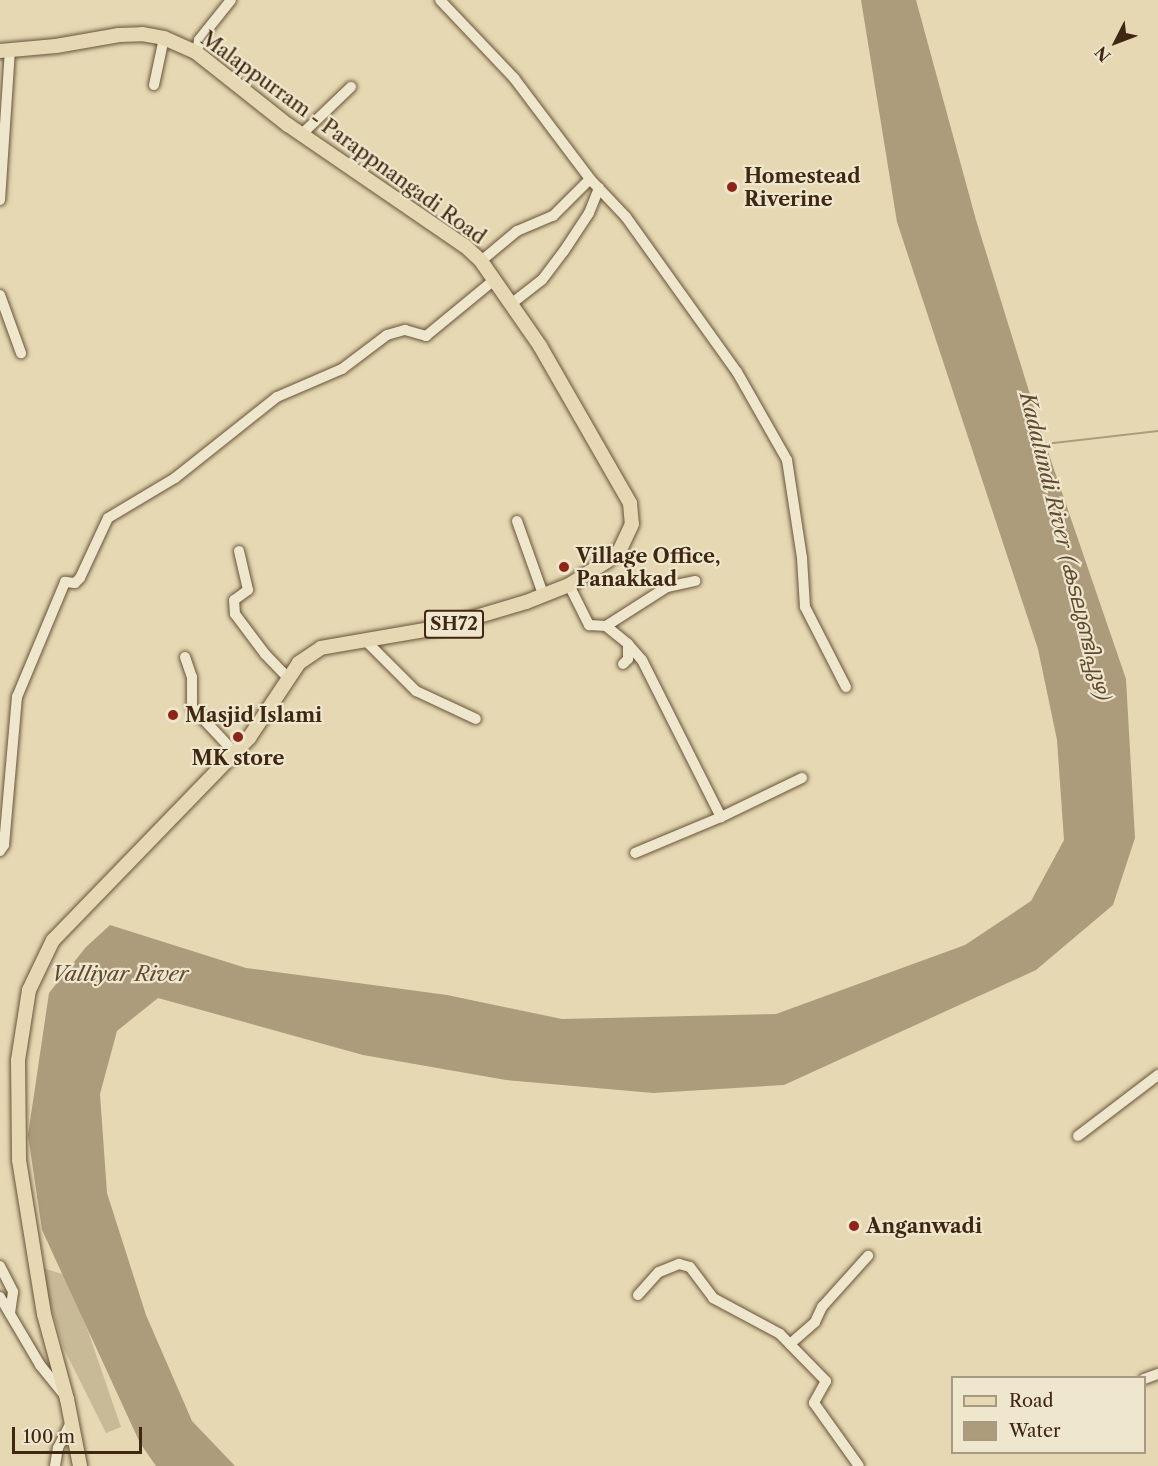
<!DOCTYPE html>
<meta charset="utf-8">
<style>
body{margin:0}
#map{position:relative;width:1158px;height:1466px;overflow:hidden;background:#e5d8b2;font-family:"Libre Caslon Text","Noto Sans Malayalam",serif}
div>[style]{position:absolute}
.green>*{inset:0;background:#c9ba97}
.water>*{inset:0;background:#ad9c7c}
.stream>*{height:2px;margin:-1px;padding:0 1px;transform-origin:1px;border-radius:1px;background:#ad9c7c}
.roads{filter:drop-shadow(0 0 2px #69533a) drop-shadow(0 0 2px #69533a)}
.minor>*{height:10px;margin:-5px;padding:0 5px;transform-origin:5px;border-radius:5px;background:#eee6cd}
.major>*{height:14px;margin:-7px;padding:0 7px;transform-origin:7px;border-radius:7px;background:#e5d8b2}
.dots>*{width:16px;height:16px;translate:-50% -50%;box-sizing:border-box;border:3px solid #eee6cd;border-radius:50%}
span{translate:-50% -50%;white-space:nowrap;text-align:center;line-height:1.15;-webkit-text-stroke:4.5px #eee6cd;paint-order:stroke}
.shield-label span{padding:2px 4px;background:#eee6cd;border:2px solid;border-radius:4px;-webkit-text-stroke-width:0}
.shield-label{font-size:18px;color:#402712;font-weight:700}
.street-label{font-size:20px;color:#402712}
.poi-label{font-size:20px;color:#402712;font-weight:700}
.left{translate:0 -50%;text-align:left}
.water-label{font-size:21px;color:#614a32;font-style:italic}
.legend{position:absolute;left:951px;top:1376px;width:195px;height:78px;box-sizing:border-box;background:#eee6cd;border:2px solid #a89a82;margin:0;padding:8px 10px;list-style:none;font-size:18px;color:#402712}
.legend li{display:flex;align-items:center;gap:12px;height:30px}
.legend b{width:30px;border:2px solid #a89a82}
.north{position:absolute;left:1086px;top:12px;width:60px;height:60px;-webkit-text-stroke:4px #eee6cd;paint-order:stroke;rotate:228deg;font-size:16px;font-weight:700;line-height:24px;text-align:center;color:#402712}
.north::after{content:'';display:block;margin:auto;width:21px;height:27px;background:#402712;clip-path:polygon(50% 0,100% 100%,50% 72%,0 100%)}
.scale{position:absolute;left:12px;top:1427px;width:130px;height:27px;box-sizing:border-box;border:3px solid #402712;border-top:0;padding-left:8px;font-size:18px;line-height:21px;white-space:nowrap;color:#402712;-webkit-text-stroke:4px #eee6cd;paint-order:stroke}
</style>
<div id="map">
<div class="green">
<div style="clip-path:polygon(39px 1267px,69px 1276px,121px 1427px,106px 1433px,64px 1349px)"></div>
</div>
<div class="water">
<div style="clip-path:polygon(861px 0,916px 0,976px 220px,1045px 443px,1126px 679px,1135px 838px,1113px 905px,1036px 970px,784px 1085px,653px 1093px,506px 1080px,363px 1055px,158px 998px,117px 1031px,100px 1094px,107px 1193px,146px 1315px,192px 1421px,235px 1466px,156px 1466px,140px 1443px,42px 1230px,28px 1135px,49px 993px,86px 947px,110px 925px,246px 968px,447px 995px,562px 1019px,776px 1014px,965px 945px,1031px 901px,1064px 840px,1057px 740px,1038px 649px,897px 222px)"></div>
</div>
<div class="stream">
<div style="left:1045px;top:444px;width:114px;rotate:-6.6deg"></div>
</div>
<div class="roads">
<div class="minor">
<div style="left:440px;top:0;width:108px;rotate:46.5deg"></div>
<div style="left:514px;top:78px;width:126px;rotate:53deg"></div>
<div style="left:197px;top:53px;width:13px;rotate:-81deg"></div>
<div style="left:199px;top:40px;width:51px;rotate:-51.3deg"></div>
<div style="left:154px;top:85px;width:48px;rotate:-78deg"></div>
<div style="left:302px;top:134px;width:68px;rotate:-43.8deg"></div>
<div style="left:0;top:200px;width:149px;rotate:-86.2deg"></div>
<div style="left:481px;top:261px;width:47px;rotate:-39.8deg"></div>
<div style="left:517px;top:231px;width:39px;rotate:-23deg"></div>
<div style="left:553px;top:216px;width:52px;rotate:-45deg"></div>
<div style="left:590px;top:179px;width:52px;rotate:46.5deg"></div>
<div style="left:626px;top:217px;width:191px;rotate:54.4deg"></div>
<div style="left:737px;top:372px;width:101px;rotate:60.4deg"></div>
<div style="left:787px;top:460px;width:99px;rotate:81.3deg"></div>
<div style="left:802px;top:558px;width:49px;rotate:86.5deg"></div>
<div style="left:805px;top:607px;width:90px;rotate:62.9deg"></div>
<div style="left:0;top:295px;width:62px;rotate:70.1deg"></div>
<div style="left:511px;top:304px;width:39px;rotate:-38deg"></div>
<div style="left:542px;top:280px;width:36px;rotate:-53deg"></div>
<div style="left:564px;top:251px;width:45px;rotate:-56.7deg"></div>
<div style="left:589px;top:213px;width:27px;rotate:-68deg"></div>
<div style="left:517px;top:521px;width:77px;rotate:70.4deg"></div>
<div style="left:239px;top:551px;width:40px;rotate:77deg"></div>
<div style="left:248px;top:590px;width:17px;rotate:144deg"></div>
<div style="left:234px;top:600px;width:14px;rotate:86deg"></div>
<div style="left:235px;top:614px;width:50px;rotate:53.1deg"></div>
<div style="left:265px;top:654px;width:33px;rotate:46deg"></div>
<div style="left:569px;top:585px;width:45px;rotate:63.4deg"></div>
<div style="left:589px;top:625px;width:17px;rotate:3deg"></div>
<div style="left:606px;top:626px;width:28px;rotate:39deg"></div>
<div style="left:628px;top:644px;width:15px;rotate:90deg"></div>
<div style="left:628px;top:659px;width:7px;rotate:135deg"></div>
<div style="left:606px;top:626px;width:72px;rotate:-32.6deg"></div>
<div style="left:667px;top:587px;width:29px;rotate:-12deg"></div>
<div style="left:366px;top:641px;width:71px;rotate:45deg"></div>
<div style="left:416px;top:691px;width:66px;rotate:25deg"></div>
<div style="left:628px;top:644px;width:21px;rotate:49deg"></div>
<div style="left:642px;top:660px;width:176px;rotate:63.3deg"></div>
<div style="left:721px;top:817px;width:93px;rotate:157.3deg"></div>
<div style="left:185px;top:657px;width:21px;rotate:71deg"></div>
<div style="left:192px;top:677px;width:30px;rotate:90deg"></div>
<div style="left:192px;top:707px;width:63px;rotate:46.9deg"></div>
<div style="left:721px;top:817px;width:90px;rotate:-25.7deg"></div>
<div style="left:0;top:851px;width:7px;rotate:-56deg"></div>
<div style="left:4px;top:845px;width:149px;rotate:-85deg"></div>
<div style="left:17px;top:697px;width:125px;rotate:-67.3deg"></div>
<div style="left:65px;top:582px;width:10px;rotate:6deg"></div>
<div style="left:75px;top:583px;width:7px;rotate:-45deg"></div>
<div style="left:80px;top:578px;width:66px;rotate:-65deg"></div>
<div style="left:108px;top:518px;width:78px;rotate:-30.8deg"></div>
<div style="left:175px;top:478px;width:130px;rotate:-38.5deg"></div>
<div style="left:277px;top:397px;width:71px;rotate:-23.3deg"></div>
<div style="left:342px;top:369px;width:56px;rotate:-37.1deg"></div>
<div style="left:387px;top:335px;width:19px;rotate:-16deg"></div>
<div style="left:405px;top:330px;width:22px;rotate:16deg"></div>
<div style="left:426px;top:336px;width:88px;rotate:-39.5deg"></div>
<div style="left:1078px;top:1136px;width:101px;rotate:-37.3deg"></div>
<div style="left:0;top:1266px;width:29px;rotate:63deg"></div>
<div style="left:13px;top:1292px;width:22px;rotate:98deg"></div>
<div style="left:638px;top:1295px;width:31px;rotate:-48deg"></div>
<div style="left:659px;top:1272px;width:22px;rotate:-22deg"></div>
<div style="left:679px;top:1264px;width:11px;rotate:15deg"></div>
<div style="left:690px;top:1267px;width:39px;rotate:53deg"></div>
<div style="left:713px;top:1298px;width:76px;rotate:28.2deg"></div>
<div style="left:780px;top:1334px;width:66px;rotate:45.6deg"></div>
<div style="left:826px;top:1381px;width:25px;rotate:119deg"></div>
<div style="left:814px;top:1403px;width:77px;rotate:54.5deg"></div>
<div style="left:0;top:1297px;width:79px;rotate:59.5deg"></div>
<div style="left:40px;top:1365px;width:40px;rotate:51deg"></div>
<div style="left:790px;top:1344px;width:33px;rotate:-41deg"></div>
<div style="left:815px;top:1322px;width:17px;rotate:-65deg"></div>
<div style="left:822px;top:1307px;width:69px;rotate:-48deg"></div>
<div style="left:1144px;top:1379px;width:15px;rotate:-20deg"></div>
<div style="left:55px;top:1466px;width:18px;rotate:-81deg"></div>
<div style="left:58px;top:1448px;width:28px;rotate:-63deg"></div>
</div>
<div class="major">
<div style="left:0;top:51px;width:56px;rotate:-5.1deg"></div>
<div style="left:56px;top:46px;width:64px;rotate:-9.9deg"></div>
<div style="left:119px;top:35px;width:23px;rotate:-2deg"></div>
<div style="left:142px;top:34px;width:22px;rotate:10deg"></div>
<div style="left:164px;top:38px;width:36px;rotate:24deg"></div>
<div style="left:197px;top:53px;width:116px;rotate:38.4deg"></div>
<div style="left:288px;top:125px;width:214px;rotate:34.4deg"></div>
<div style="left:465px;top:246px;width:22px;rotate:43deg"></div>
<div style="left:481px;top:261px;width:103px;rotate:55.2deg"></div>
<div style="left:540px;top:346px;width:181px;rotate:60.2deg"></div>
<div style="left:630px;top:503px;width:21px;rotate:85deg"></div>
<div style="left:632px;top:524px;width:29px;rotate:115deg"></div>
<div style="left:620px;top:550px;width:17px;rotate:140deg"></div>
<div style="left:607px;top:561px;width:45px;rotate:147.7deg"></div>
<div style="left:569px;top:585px;width:46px;rotate:158.4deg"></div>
<div style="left:526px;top:602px;width:88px;rotate:163.4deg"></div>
<div style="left:442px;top:627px;width:123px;rotate:170.2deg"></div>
<div style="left:321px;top:648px;width:27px;rotate:146deg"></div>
<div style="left:299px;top:663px;width:90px;rotate:123.7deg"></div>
<div style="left:249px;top:738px;width:281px;rotate:134.1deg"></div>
<div style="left:53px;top:940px;width:55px;rotate:115.6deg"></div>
<div style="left:29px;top:990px;width:71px;rotate:98.9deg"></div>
<div style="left:18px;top:1060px;width:100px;rotate:89.4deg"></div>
<div style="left:19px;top:1160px;width:156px;rotate:80.8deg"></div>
<div style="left:44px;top:1314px;width:88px;rotate:74.9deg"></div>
<div style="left:67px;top:1399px;width:68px;rotate:79deg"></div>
</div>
</div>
<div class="dots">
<div style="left:732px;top:187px;background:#8f2418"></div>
<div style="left:564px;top:567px;background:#8f2418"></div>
<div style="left:173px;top:715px;background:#8f2418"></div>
<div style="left:238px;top:737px;background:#8f2418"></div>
<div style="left:854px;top:1226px;background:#8f2418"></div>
</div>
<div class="shield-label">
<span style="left:454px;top:624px">SH72</span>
</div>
<div class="street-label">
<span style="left:343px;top:138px;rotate:36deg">Malappurram - Parappnangadi Road</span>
</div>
<div class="poi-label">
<span class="left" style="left:744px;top:188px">Homestead<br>Riverine</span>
<span class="left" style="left:576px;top:568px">Village Office,<br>Panakkad</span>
<span class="left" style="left:185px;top:715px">Masjid Islami</span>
<span style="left:238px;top:758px">MK store</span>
<span class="left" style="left:866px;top:1226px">Anganwadi</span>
</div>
<div class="water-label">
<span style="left:1065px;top:547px;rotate:76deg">Kadalundi River (കടലുണ്ടിപ്പുഴ)</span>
<span style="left:120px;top:974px">Valliyar River</span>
</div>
<ul class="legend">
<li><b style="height:8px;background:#e5d8b2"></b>Road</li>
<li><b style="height:16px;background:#ad9c7c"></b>Water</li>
</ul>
<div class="north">N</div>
<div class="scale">100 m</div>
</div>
